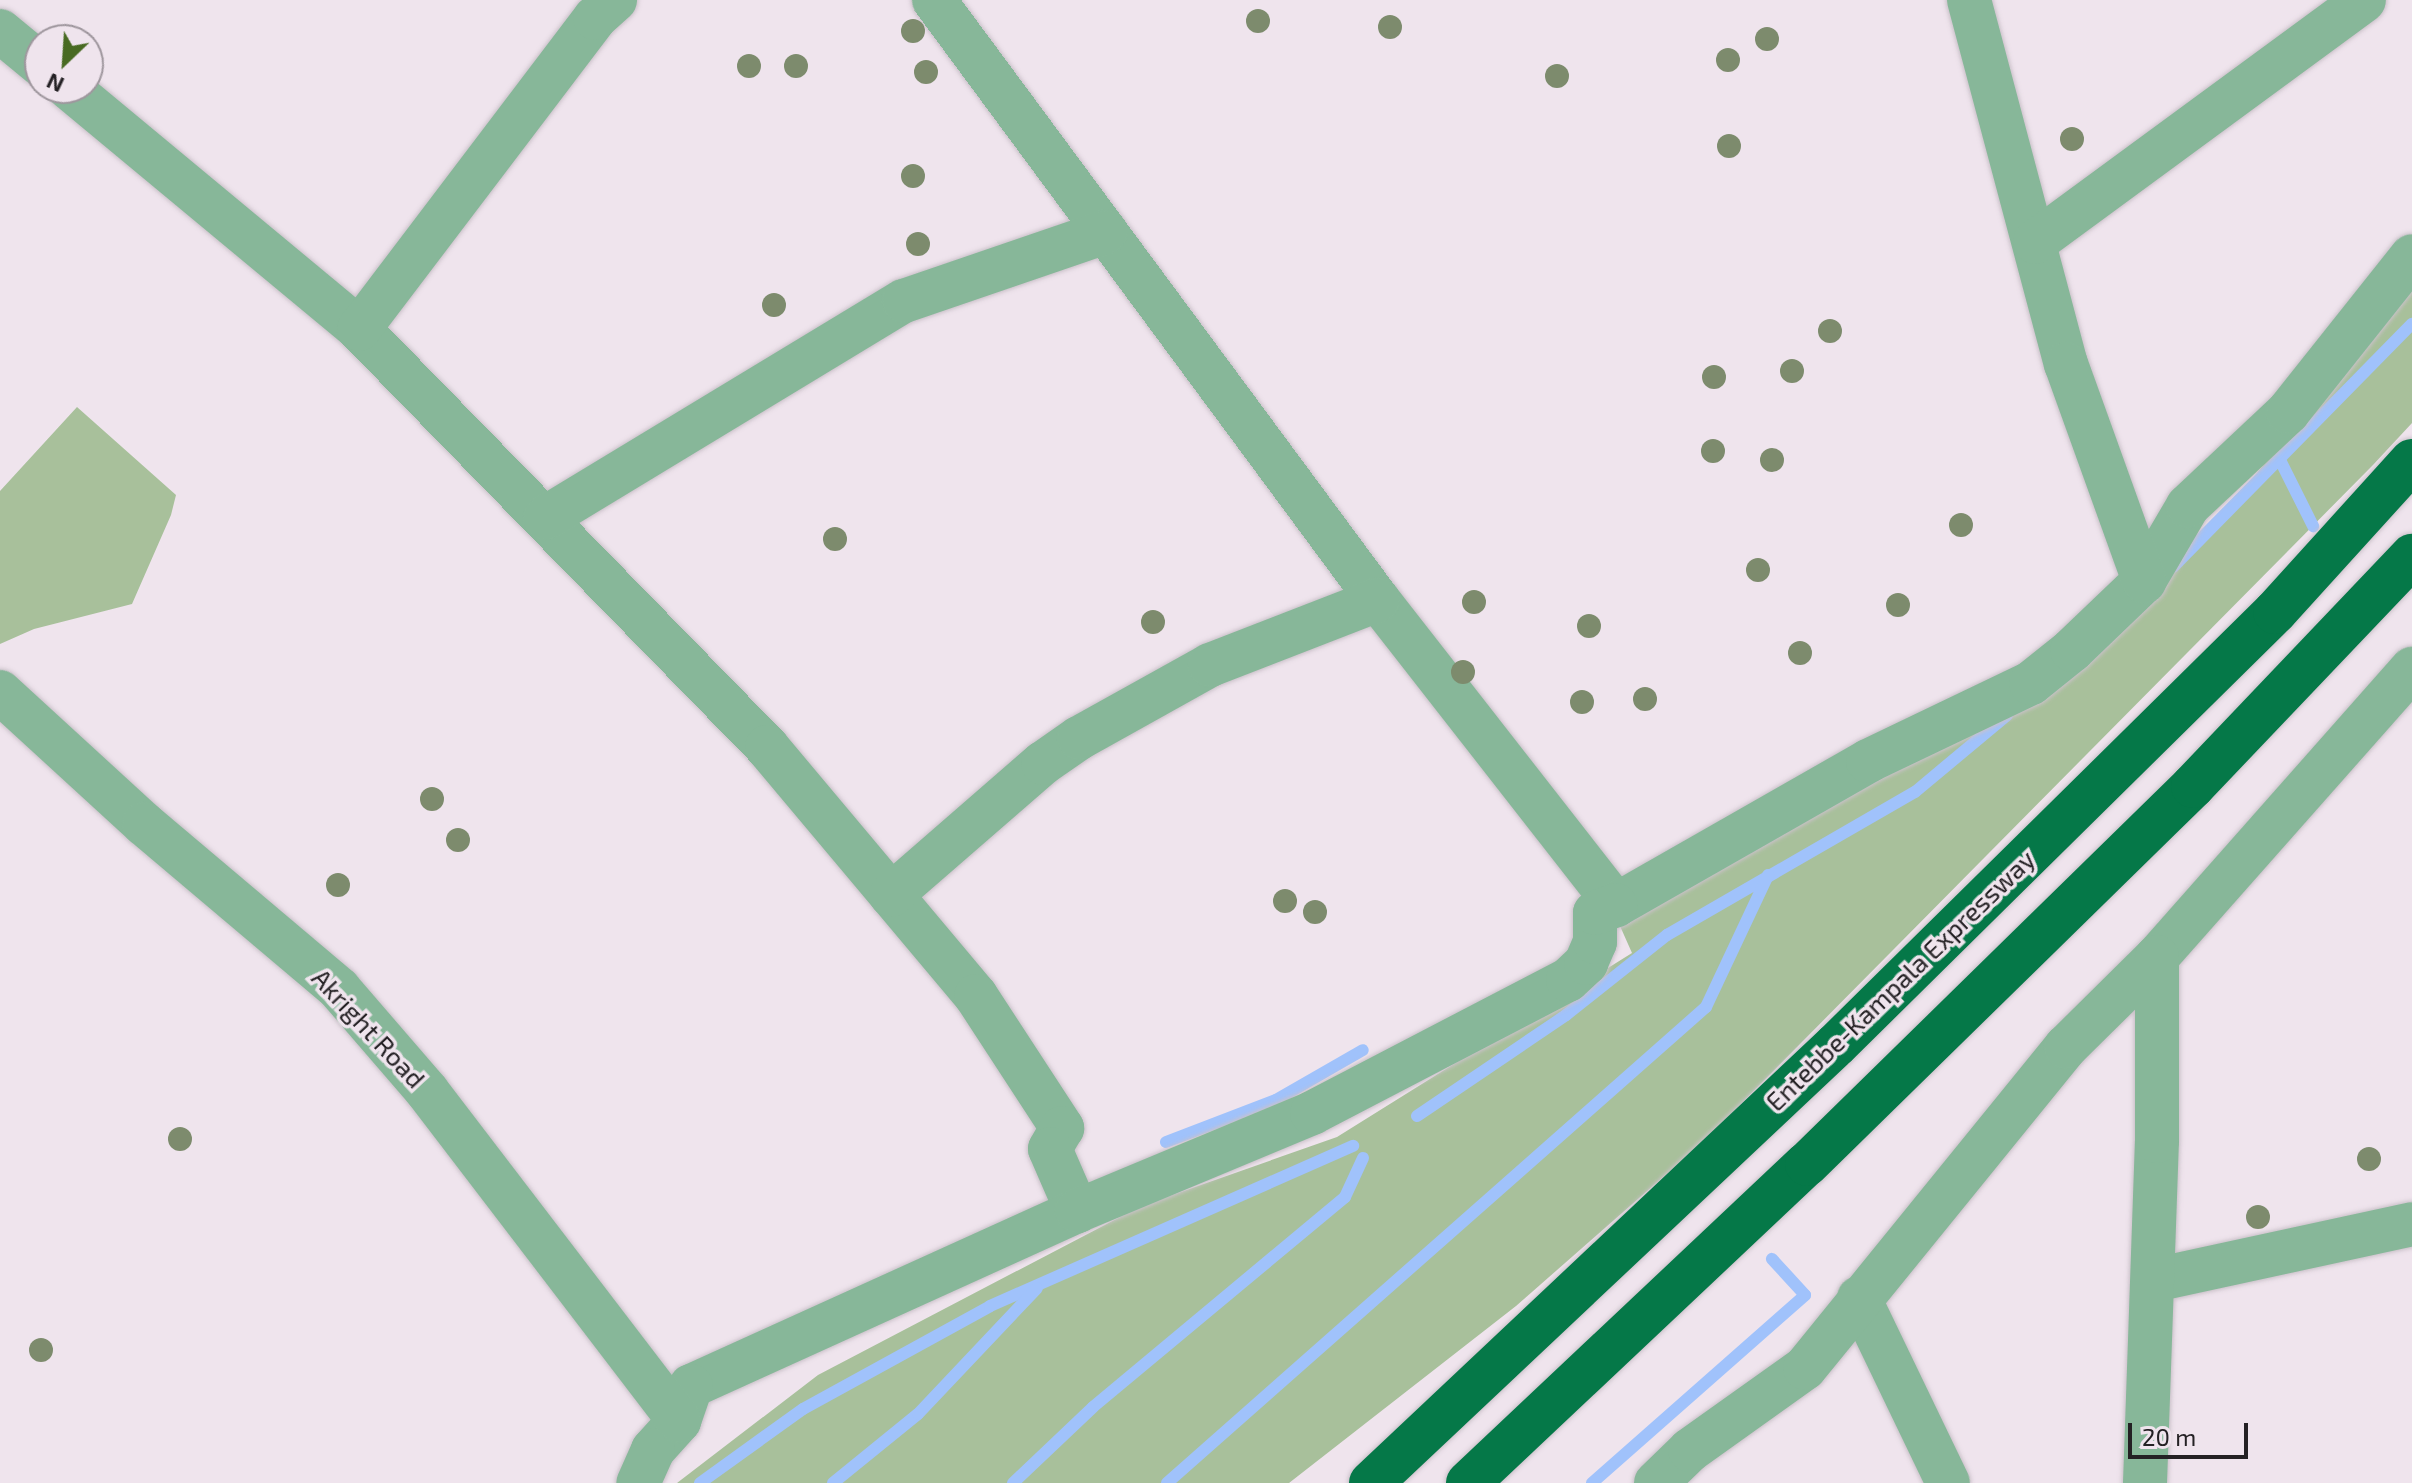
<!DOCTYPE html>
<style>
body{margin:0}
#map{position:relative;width:2412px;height:1483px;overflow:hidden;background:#efe4ed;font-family:"Exo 2",sans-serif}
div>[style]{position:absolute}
.green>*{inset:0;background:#a8c09b}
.stream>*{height:12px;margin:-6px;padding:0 6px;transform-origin:6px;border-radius:6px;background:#a0c2fb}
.roads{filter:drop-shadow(0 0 2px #cac1c9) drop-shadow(0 0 2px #cac1c9)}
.street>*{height:44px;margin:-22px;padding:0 22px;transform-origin:22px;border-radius:22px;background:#87b799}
.highway>*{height:44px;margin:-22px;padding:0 22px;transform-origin:22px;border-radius:22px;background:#057848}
.trees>*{width:24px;height:24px;margin:-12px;border-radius:50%;background:#7d8b6d}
span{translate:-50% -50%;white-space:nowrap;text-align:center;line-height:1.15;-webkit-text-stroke:7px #efe4ed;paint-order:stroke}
.street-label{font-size:26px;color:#242124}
.north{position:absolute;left:24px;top:24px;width:80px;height:80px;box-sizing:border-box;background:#efe4ed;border:2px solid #9e969d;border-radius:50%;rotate:205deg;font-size:22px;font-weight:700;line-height:32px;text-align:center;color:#242124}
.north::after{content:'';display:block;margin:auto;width:28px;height:36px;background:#486a22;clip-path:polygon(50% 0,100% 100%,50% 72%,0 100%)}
.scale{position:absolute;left:2128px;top:1423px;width:120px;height:36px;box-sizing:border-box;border:4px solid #242124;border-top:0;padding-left:10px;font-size:24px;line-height:28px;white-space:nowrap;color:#242124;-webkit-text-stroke:6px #efe4ed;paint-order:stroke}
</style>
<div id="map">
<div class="green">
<div style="clip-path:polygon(2412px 279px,2412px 423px,2373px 465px,1703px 1142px,1516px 1306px,1289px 1483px,677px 1483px,818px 1375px,1141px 1206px,1337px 1137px,1632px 953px,1608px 899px,1988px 693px,2100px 598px,2215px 526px)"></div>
<div style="clip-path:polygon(77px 407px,176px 495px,171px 515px,132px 604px,34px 629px,0 644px,0 491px)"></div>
</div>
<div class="stream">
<div style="left:2281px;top:462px;width:72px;rotate:63.4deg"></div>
<div style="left:2173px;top:567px;width:341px;rotate:-45.5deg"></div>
<div style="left:1417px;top:1116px;width:180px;rotate:-34.1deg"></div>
<div style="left:1566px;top:1015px;width:129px;rotate:-38.4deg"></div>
<div style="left:1667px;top:935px;width:286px;rotate:-30deg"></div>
<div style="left:1915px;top:792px;width:120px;rotate:-39.9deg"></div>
<div style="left:1166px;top:1142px;width:118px;rotate:-20.9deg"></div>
<div style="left:1276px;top:1100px;width:100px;rotate:-29.9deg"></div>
<div style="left:700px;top:1483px;width:127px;rotate:-35.7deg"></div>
<div style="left:803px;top:1409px;width:213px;rotate:-28.8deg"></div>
<div style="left:990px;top:1306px;width:397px;rotate:-23.8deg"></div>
<div style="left:833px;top:1483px;width:109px;rotate:-39.1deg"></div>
<div style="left:918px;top:1414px;width:173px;rotate:-46.6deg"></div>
<div style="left:1013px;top:1483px;width:110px;rotate:-43.5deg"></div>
<div style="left:1093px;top:1407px;width:328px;rotate:-39.8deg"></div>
<div style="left:1345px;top:1197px;width:43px;rotate:-65.2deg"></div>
<div style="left:1167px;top:1483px;width:719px;rotate:-41.45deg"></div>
<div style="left:1706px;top:1007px;width:146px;rotate:-64.8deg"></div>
<div style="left:1592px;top:1483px;width:284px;rotate:-41.4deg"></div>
<div style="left:1805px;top:1295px;width:49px;rotate:-132.5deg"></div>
</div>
<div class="roads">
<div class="street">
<div style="left:934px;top:0;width:746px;rotate:53.5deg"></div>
<div style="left:1378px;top:600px;width:387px;rotate:52deg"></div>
<div style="left:1616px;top:905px;width:290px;rotate:-29.7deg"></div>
<div style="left:1868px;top:761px;width:181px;rotate:-25.6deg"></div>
<div style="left:2031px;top:683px;width:53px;rotate:-38.8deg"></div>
<div style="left:2072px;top:650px;width:100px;rotate:-43.8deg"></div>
<div style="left:2144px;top:581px;width:87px;rotate:-59.6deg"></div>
<div style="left:2188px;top:506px;width:137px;rotate:-43.2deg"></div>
<div style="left:2288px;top:412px;width:199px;rotate:-51.5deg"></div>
<div style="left:1969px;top:0;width:377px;rotate:75.1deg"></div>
<div style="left:2066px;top:364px;width:231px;rotate:70.2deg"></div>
<div style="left:0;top:31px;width:52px;rotate:39.5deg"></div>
<div style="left:69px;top:88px;width:377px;rotate:39.7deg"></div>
<div style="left:359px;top:329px;width:584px;rotate:45.69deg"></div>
<div style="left:767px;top:747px;width:325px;rotate:50deg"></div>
<div style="left:976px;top:996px;width:158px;rotate:56.9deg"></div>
<div style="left:1062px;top:1128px;width:24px;rotate:120deg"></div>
<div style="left:1050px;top:1149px;width:68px;rotate:66.5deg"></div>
<div style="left:1077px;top:1211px;width:424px;rotate:155.6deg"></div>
<div style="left:691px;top:1386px;width:37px;rotate:109deg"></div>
<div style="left:679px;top:1421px;width:39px;rotate:132deg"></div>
<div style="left:653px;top:1450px;width:36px;rotate:114deg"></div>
<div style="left:2035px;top:242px;width:408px;rotate:-36.3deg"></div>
<div style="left:359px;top:329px;width:390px;rotate:-52.8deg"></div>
<div style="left:595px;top:18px;width:27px;rotate:-42deg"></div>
<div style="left:545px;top:518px;width:419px;rotate:-31.2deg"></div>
<div style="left:904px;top:301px;width:213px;rotate:-18.9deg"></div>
<div style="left:0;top:692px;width:195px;rotate:42.5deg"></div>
<div style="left:144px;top:824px;width:255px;rotate:40.2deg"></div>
<div style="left:339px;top:989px;width:135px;rotate:49.2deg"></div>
<div style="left:427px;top:1091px;width:415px;rotate:52.6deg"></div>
<div style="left:891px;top:895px;width:201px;rotate:-41deg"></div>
<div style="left:1043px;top:763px;width:44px;rotate:-34.8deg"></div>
<div style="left:1079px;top:738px;width:150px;rotate:-29.1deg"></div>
<div style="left:1210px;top:665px;width:180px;rotate:-21.2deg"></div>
<div style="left:1077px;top:1211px;width:255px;rotate:-22.6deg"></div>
<div style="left:1312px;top:1113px;width:288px;rotate:-27.5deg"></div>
<div style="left:1568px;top:980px;width:25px;rotate:-43deg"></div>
<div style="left:1586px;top:963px;width:23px;rotate:-67deg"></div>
<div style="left:1595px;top:942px;width:29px;rotate:-90deg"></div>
<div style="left:1595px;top:913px;width:22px;rotate:-21deg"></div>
<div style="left:2154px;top:1280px;width:264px;rotate:-12.2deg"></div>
<div style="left:1859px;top:1298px;width:205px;rotate:64.3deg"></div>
<div style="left:1656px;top:1483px;width:47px;rotate:-44.1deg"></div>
<div style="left:1690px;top:1450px;width:141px;rotate:-35.5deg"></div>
<div style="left:1805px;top:1368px;width:414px;rotate:-50.9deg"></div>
<div style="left:2066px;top:1047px;width:128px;rotate:-44.7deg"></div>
<div style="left:2157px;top:957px;width:385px;rotate:-48.5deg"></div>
<div style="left:2145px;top:1483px;width:342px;rotate:-88deg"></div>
<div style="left:2157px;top:1141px;width:184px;rotate:-90deg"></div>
</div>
<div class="highway">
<div style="left:1371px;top:1483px;width:639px;rotate:-43.29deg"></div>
<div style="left:1836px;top:1045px;width:617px;rotate:-44.61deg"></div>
<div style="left:2275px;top:612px;width:204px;rotate:-47.8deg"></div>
<div style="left:1468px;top:1483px;width:465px;rotate:-43.3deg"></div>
<div style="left:1807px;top:1164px;width:540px;rotate:-44.4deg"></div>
<div style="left:2193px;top:786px;width:318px;rotate:-46.4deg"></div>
</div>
</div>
<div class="trees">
<div style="left:1258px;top:21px"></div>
<div style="left:1390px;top:27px"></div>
<div style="left:913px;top:31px"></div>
<div style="left:1767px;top:39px"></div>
<div style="left:1728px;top:60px"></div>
<div style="left:749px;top:66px"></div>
<div style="left:796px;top:66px"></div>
<div style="left:926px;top:72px"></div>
<div style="left:1557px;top:76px"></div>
<div style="left:2072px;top:139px"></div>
<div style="left:1729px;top:146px"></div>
<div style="left:913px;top:176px"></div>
<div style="left:918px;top:244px"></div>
<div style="left:774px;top:305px"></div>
<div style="left:1830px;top:331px"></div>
<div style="left:1792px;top:371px"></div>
<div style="left:1714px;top:377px"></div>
<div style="left:1713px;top:451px"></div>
<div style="left:1772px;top:460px"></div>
<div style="left:1961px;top:525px"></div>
<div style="left:835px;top:539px"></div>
<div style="left:1758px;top:570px"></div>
<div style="left:1474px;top:602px"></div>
<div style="left:1898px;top:605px"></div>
<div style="left:1153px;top:622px"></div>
<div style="left:1589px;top:626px"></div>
<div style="left:1800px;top:653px"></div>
<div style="left:1463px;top:672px"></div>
<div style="left:1645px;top:699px"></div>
<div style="left:1582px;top:702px"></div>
<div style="left:432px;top:799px"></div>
<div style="left:458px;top:840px"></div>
<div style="left:338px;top:885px"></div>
<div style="left:1285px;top:901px"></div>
<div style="left:1315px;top:912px"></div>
<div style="left:180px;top:1139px"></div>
<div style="left:2369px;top:1159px"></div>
<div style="left:2258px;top:1217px"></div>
<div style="left:41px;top:1350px"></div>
</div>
<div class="street-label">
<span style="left:1900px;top:980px;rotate:-44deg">Entebbe-Kampala Expressway</span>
<span style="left:369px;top:1028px;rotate:47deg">Akright Road</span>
</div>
<div class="north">N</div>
<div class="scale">20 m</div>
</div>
